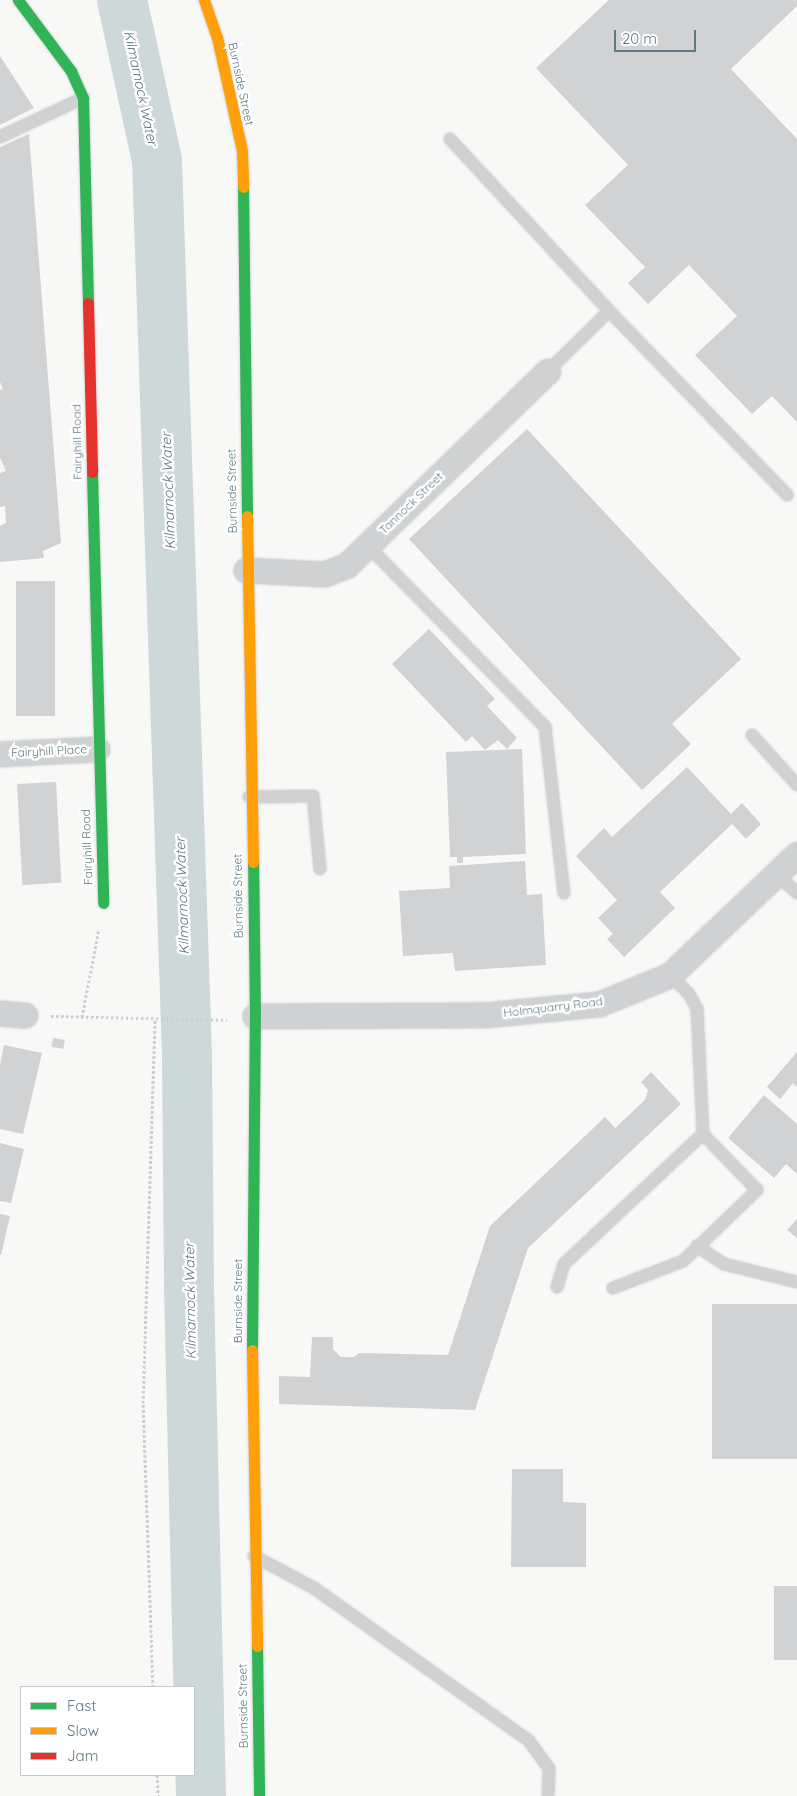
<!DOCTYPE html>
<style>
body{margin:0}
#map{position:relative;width:797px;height:1796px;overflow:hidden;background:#f8f8f7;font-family:Quicksand,sans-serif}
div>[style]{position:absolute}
.river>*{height:50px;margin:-25px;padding:0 25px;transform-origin:25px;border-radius:25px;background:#cdd8d9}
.building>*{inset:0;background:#d0d2d3;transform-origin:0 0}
.path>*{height:3px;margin-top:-1.5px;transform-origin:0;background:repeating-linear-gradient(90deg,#cdcece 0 2.5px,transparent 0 5px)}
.roads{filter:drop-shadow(0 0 1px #d3d5d5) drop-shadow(0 0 1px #d3d5d5)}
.lane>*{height:12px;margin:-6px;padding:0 6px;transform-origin:6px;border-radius:6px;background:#d0d1d2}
.street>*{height:25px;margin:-12.5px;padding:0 12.5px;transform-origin:12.5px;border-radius:12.5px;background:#d0d1d2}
.fast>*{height:11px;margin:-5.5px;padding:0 5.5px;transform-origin:5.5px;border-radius:5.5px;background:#30b455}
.slow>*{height:11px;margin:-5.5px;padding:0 5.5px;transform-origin:5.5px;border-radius:5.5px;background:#ff9f0a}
.jam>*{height:11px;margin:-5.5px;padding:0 5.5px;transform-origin:5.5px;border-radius:5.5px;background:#e5322d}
span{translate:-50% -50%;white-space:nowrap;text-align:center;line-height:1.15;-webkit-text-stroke:5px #fff;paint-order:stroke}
.street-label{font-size:12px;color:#617983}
.water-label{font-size:14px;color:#5c787e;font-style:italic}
.legend{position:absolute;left:20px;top:1686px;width:175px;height:90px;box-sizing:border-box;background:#fff;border:1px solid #c0c9cd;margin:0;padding:6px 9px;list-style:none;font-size:15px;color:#617983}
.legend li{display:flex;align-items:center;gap:10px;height:25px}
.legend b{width:25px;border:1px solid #c0c9cd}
.scale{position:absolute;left:614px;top:30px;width:82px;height:22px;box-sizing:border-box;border:2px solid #617983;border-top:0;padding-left:6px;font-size:15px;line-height:18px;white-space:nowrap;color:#617983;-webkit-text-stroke:4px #fff;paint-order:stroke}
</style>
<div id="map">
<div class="river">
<div style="left:122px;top:0;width:164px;rotate:77.7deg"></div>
<div style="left:157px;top:160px;width:896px;rotate:88.08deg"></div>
<div style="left:187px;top:1055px;width:233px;rotate:89.5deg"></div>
<div style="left:189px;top:1288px;width:508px;rotate:88.65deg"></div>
</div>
<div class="building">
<div style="clip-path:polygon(609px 0,797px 0,797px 6px,731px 69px,797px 139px,797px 422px,772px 396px,752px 414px,695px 355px,737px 316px,689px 265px,648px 304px,628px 283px,645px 267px,585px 205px,628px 165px,536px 68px)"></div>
<div style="clip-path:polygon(0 56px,34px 108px,0 125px)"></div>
<div style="clip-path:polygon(29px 134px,61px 543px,43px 551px,44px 558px,0 562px,0 526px,6px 523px,5px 506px,0 507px,0 473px,6px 471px,0 458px,0 390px,3px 389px,0 382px,0 147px)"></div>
<div style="clip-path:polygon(527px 429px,741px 659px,672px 724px,691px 744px,642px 790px,409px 539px)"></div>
<div style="left:16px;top:581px;width:39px;height:135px"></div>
<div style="clip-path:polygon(429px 629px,495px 699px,487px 706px,517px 738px,507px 749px,498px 740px,485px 750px,472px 736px,466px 742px,392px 664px)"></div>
<div style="clip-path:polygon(522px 749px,526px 854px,463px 857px,463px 863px,457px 863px,457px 857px,450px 857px,446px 752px)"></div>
<div style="clip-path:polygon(687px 767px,731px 814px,742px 803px,761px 824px,746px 839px,732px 824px,660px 892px,675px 908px,624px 957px,607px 939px,613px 934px,598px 918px,617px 900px,576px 856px,604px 828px,612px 837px)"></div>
<div style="left:56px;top:782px;width:101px;height:39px;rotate:87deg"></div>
<div style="clip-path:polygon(525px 861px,527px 895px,542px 894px,546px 965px,455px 971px,453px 953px,403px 956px,399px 891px,450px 888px,449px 866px)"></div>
<div style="left:53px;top:1038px;width:12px;height:9px;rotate:9deg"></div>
<div style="clip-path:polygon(4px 1045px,42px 1053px,23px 1134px,0 1129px,0 1065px)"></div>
<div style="clip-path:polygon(797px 1052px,797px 1087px,793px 1083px,780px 1099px,767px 1087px)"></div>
<div style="clip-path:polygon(651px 1072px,681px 1104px,528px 1248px,475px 1410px,279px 1404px,279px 1376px,310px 1377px,312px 1337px,333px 1337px,333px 1349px,341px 1357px,354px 1357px,359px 1353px,448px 1355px,490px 1226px,605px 1117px,615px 1128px,645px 1100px,648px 1090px,641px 1082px)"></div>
<div style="clip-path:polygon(764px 1095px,797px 1124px,797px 1174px,786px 1164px,774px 1178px,728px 1138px)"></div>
<div style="clip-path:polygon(0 1143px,24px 1149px,11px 1203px,0 1201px)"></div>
<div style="clip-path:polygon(0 1214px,10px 1216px,1px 1255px,0 1255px)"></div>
<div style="clip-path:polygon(797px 1219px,797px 1238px,787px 1230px)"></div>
<div style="left:797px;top:1304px;width:155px;height:85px;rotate:90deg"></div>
<div style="clip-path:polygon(512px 1469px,563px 1469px,563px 1502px,586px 1503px,586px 1567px,511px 1567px)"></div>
<div style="left:797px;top:1586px;width:74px;height:23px;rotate:90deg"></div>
</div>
<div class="path">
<div style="left:51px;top:1016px;width:176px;rotate:1.3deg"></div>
<div style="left:82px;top:1017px;width:90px;rotate:-79.1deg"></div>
<div style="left:153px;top:1687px;width:284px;rotate:-92deg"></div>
<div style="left:143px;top:1403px;width:384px;rotate:-88.2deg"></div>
<div style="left:157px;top:1775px;width:21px;rotate:87deg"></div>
</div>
<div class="roads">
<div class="lane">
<div style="left:0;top:137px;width:92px;rotate:-25.2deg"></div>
<div style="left:450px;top:139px;width:234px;rotate:47.2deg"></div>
<div style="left:548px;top:371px;width:86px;rotate:-44.5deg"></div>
<div style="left:609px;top:311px;width:256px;rotate:45.9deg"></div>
<div style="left:367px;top:545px;width:255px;rotate:45.6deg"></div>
<div style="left:545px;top:727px;width:167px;rotate:83.5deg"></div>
<div style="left:752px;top:735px;width:67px;rotate:48deg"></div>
<div style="left:249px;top:797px;width:64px;rotate:-0.9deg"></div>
<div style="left:313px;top:796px;width:73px;rotate:84.5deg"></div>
<div style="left:775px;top:873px;width:30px;rotate:42deg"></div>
<div style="left:697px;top:1246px;width:32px;rotate:34deg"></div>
<div style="left:724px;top:1264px;width:75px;rotate:13.9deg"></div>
<div style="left:557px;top:1287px;width:24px;rotate:-73deg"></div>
<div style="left:564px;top:1264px;width:190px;rotate:-43.1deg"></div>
<div style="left:613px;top:1288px;width:75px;rotate:-21.1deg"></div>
<div style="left:683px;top:1261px;width:103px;rotate:-43.8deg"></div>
<div style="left:757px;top:1190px;width:78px;rotate:-134deg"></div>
<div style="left:703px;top:1134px;width:125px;rotate:-92.7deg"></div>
<div style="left:697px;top:1009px;width:17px;rotate:-118deg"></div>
<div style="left:689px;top:994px;width:27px;rotate:-135deg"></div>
<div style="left:254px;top:1556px;width:68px;rotate:28.1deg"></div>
<div style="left:314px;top:1588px;width:264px;rotate:35.4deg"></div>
<div style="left:529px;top:1741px;width:34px;rotate:54deg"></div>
<div style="left:549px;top:1769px;width:27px;rotate:92deg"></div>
</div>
<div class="street">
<div style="left:246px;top:570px;width:78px;rotate:2.9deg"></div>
<div style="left:324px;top:574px;width:25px;rotate:-21deg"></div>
<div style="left:347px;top:565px;width:279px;rotate:-44deg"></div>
<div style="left:0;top:754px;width:97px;rotate:-3deg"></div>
<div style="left:0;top:1013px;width:25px;rotate:5deg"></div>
<div style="left:255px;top:1016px;width:229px;rotate:-0.3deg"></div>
<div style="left:484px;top:1015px;width:116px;rotate:-5.5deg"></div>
<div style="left:599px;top:1004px;width:77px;rotate:-22.2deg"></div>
<div style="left:670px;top:975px;width:175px;rotate:-43.6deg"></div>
</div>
<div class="fast">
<div style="left:18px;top:0;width:89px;rotate:53.3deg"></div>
<div style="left:71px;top:71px;width:30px;rotate:66deg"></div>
<div style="left:83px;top:98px;width:205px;rotate:88.6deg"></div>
<div style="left:243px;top:187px;width:329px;rotate:89.3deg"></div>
<div style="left:92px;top:472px;width:431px;rotate:88.5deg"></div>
<div style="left:252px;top:1350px;width:334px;rotate:-89.5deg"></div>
<div style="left:255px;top:1016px;width:154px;rotate:-90.7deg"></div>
<div style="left:257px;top:1646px;width:150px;rotate:89.2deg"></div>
</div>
<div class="slow">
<div style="left:204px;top:0;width:39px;rotate:71deg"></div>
<div style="left:217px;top:37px;width:117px;rotate:77.6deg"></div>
<div style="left:242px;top:151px;width:36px;rotate:88deg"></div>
<div style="left:247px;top:516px;width:346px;rotate:89deg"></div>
<div style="left:252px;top:1350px;width:296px;rotate:89deg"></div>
</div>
<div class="jam">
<div style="left:88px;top:303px;width:169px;rotate:88.6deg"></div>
</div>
</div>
<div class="street-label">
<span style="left:241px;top:84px;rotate:78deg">Burnside Street</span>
<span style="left:77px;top:442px;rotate:-91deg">Fairyhill Road</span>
<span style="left:232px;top:491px;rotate:-91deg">Burnside Street</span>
<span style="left:411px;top:503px;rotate:-44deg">Tannock Street</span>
<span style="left:49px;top:751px;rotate:-3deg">Fairyhill Place</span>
<span style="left:87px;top:847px;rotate:-92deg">Fairyhill Road</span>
<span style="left:238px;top:896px;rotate:-91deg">Burnside Street</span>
<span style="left:553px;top:1007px;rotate:-7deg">Holmquarry Road</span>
<span style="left:238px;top:1301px;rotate:-90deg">Burnside Street</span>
<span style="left:243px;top:1706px;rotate:-91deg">Burnside Street</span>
</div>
<div class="water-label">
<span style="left:141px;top:88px;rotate:78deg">Kilmarnock Water</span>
<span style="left:168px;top:491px;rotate:-92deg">Kilmarnock Water</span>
<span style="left:182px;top:896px;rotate:-92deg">Kilmarnock Water</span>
<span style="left:190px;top:1301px;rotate:-91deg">Kilmarnock Water</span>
</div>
<ul class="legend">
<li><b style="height:6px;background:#30b455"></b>Fast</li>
<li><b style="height:6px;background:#ff9f0a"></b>Slow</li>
<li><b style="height:6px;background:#e5322d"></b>Jam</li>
</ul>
<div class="scale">20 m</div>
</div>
